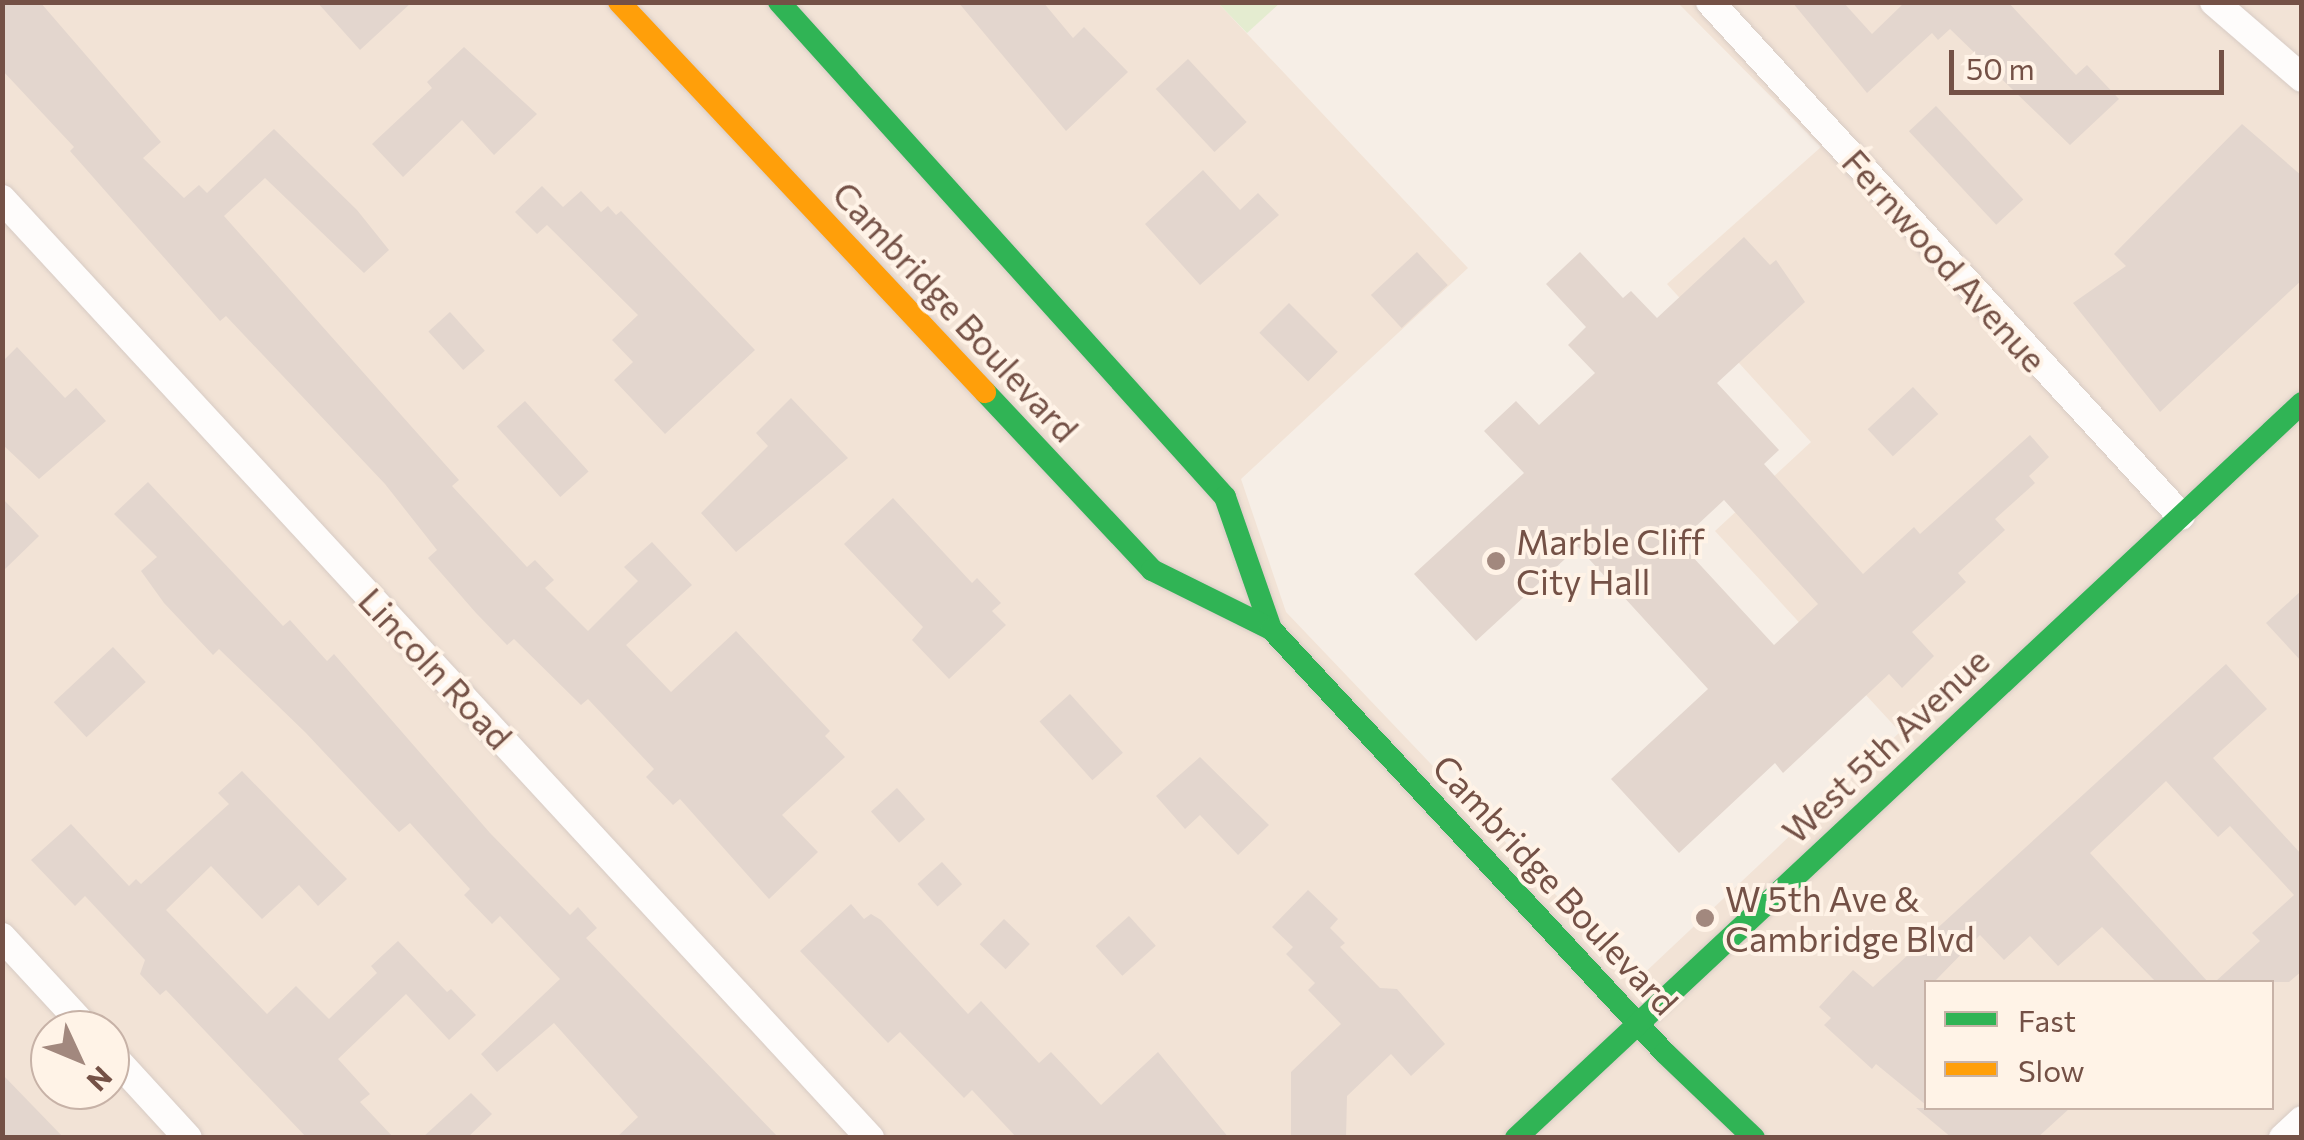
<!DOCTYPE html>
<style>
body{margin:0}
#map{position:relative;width:2304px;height:1140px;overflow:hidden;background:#f6eee6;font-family:Commissioner,sans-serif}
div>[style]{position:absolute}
.residential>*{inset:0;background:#f2e3d6}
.green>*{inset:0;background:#e4ecd0}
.building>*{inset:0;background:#e3d6ce;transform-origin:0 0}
.roads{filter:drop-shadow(0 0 2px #d7cbc4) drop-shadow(0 0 2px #d7cbc4)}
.street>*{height:28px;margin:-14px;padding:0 14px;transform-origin:14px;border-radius:14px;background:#fefcfb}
.fast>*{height:22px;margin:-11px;padding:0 11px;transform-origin:11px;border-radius:11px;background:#30b455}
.slow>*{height:22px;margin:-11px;padding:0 11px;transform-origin:11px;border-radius:11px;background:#ff9f0a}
.dots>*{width:28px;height:28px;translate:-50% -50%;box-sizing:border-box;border:5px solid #fff3e7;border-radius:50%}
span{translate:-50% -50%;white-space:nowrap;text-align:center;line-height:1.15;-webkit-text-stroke:8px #fff3e7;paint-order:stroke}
.street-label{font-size:35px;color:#745146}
.poi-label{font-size:35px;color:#745146}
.left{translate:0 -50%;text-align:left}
.frame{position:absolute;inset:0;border:5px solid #745146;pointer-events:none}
.legend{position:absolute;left:1924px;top:980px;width:350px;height:130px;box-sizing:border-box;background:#fff3e7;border:2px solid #c7b2a7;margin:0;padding:12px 18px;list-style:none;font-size:30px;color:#745146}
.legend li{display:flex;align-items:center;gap:20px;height:50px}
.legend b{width:50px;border:2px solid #c7b2a7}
.north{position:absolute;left:30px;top:1010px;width:100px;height:100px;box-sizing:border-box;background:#fff3e7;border:2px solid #c7b2a7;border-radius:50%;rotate:134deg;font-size:28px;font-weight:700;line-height:40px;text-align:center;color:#745146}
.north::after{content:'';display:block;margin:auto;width:35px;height:45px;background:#a2887e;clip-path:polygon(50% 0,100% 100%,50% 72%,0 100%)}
.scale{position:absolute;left:1949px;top:50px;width:275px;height:45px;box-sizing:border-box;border:5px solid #745146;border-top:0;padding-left:12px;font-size:30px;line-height:35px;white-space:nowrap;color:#745146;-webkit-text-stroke:8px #fff3e7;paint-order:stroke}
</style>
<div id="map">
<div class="residential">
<div style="clip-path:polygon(evenodd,2px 3px,1218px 3px,1468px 268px,1241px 479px,1286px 612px,1637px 980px,1900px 732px,1715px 531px,1811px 442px,1667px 284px,1821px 147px,1678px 3px,2301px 3px,2301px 1137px,3px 1137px,2px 3px,1926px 982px,2272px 982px,2272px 1108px,1926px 1108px,1926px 982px,2px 3px,50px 1030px,110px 1030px,110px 1090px,50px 1090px,50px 1030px)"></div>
</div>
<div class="green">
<div style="clip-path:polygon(1218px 3px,1280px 3px,1247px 33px)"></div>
</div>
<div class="building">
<div style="clip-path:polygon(2px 2px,40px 2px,161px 142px,143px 158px,184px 198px,199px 185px,207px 193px,274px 129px,357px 210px,389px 250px,364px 273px,265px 178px,224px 216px,459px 480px,452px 486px,527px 567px,535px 560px,554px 580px,545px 588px,588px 631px,638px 581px,624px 567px,652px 542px,692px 585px,626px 645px,671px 692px,736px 631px,830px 731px,825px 736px,845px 757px,782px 815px,818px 852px,769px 899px,680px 799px,673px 805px,646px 777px,654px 769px,588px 699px,581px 705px,514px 639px,507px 645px,476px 613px,428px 558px,437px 550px,385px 484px,226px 316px,220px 321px,70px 151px,74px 147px,2px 70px)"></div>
<div style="clip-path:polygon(317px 2px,412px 2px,360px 50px)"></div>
<div style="clip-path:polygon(958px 2px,1043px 2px,1073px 38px,1084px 27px,1128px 72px,1066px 131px)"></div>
<div style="clip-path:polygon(1792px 2px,1843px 2px,1872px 34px,1905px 2px,2008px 2px,2076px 75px,2087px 65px,2119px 99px,2070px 145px,1950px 29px,1938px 40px,1932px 33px,1867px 93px)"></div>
<div style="clip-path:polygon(464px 47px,537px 114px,494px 155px,462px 120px,403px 177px,372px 144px,432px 88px,427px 82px)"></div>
<div style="left:1188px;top:59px;width:86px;height:44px;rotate:47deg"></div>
<div style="left:1936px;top:106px;width:128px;height:37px;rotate:47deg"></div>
<div style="clip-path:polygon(2242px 124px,2302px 176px,2302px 280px,2160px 412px,2073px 303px,2126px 266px,2114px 254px)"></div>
<div style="clip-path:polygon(1203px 170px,1240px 210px,1258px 193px,1279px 215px,1200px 285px,1145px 224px)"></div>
<div style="clip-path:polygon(542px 186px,563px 207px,581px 191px,601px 212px,608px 206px,616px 215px,621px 211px,755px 350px,665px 434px,614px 380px,633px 362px,612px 340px,638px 315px,547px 225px,537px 234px,515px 212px)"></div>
<div style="clip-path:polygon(evenodd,1744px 237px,1770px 265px,1776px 260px,1805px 302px,1717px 383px,1779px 450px,1764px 464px,1863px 574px,1914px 527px,1920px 534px,2030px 435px,2049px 457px,2029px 476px,2035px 483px,1995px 519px,2005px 530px,1958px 573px,1966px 582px,1912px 632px,1934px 656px,1902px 688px,1889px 674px,1783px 773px,1775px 763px,1679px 853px,1611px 779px,1708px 689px,1578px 547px,1476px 641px,1414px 574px,1524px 473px,1484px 431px,1516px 401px,1539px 425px,1595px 373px,1568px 345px,1586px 327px,1546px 284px,1580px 252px,1623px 298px,1631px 291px,1657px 318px,1744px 237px,1724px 500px,1818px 604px,1774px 645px,1679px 542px,1724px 500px)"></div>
<div style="left:1417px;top:252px;width:45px;height:63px;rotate:47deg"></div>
<div style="left:1289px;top:303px;width:69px;height:42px;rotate:45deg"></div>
<div style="left:450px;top:312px;width:52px;height:29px;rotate:48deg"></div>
<div style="clip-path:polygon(17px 347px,65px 398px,76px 388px,106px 421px,39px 479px,2px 444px,2px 362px)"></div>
<div style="left:1913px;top:387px;width:37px;height:62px;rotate:47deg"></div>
<div style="clip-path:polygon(791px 398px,848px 458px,736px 552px,701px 513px,768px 446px,756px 433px)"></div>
<div style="left:525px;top:401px;width:95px;height:38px;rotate:48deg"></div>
<div style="clip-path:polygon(148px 482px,283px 626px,290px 620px,327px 661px,334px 654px,490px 833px,570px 915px,578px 907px,597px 928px,586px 938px,779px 1138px,616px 1138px,638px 1117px,554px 1023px,497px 1072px,481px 1054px,560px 979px,500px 916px,492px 924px,464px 895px,470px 889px,410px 823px,399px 832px,305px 732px,219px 649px,213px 655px,164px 603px,141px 571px,157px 557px,114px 514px)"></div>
<div style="clip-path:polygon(2px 498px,39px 536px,2px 572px)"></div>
<div style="clip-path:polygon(893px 498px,972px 583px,977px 578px,1001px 603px,992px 611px,1006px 625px,949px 679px,912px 640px,923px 627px,844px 544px)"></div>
<div style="clip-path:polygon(2302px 590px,2302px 662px,2266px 623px)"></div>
<div style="left:113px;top:647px;width:48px;height:81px;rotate:47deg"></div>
<div style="clip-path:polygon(2226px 664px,2267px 709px,2213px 758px,2302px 855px,2302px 971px,2289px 982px,2215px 982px,2260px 941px,2252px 933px,2294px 895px,2230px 826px,2218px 837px,2166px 781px,2090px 853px,2208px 982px,2156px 982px,2102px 927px,2058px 966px,2030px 936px,2004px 960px,1980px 935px,1934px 982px,1926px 982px,1926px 1105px,1876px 1064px,1872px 1069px,1824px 1025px,1831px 1018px,1819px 1007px,1853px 970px,1873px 987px)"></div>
<div style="left:1070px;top:694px;width:79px;height:41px;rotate:48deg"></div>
<div style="clip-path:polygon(1200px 757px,1269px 825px,1238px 855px,1200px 815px,1185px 829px,1156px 796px)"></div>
<div style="clip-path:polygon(242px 771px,347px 879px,318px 906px,299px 885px,262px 919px,211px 866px,166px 910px,267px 1014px,296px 986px,329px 1019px,377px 973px,371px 966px,398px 941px,447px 992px,451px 989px,476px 1015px,449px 1040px,406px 994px,338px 1059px,370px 1094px,360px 1102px,394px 1138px,307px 1138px,166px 990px,160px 995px,140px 974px,145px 960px,85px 896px,75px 906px,31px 860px,71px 824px,129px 886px,136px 879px,141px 884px,229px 804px,218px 793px)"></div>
<div style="left:897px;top:788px;width:42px;height:35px;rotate:48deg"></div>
<div style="left:942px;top:862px;width:30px;height:33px;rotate:48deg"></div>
<div style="clip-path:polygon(1308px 890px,1338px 919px,1330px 928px,1345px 943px,1340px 947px,1380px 988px,1397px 989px,1445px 1044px,1411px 1076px,1391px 1054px,1347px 1096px,1346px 1138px,1291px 1138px,1291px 1072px,1341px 1024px,1308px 990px,1315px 983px,1286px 954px,1293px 947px,1272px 927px)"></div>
<div style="clip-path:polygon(851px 904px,864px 919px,871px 914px,881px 920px,968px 1014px,981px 1001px,1039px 1063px,1051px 1052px,1101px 1105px,1158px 1052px,1229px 1138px,1017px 1138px,972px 1090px,964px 1098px,900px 1032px,888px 1043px,800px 951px)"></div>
<div style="left:1129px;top:916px;width:40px;height:45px;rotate:48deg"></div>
<div style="left:1004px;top:919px;width:36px;height:35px;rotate:44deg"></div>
<div style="clip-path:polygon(2px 1074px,64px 1138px,2px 1138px)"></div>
<div style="clip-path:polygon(471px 1093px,492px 1114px,467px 1138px,422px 1138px)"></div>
<div style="clip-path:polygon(1916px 1108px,2070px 1108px,2037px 1138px,1952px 1138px)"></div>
</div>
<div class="roads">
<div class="street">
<div style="left:1710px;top:2px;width:697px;rotate:47.5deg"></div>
<div style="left:2214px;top:2px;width:116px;rotate:40.8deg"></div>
<div style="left:2px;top:199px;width:1279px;rotate:47.25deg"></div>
<div style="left:2px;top:937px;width:127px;rotate:47.2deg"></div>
<div style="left:110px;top:1053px;width:115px;rotate:47.5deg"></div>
<div style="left:2283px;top:1138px;width:26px;rotate:-43deg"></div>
</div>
<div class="fast">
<div style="left:779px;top:2px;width:666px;rotate:47.98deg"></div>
<div style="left:1225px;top:497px;width:140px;rotate:70.8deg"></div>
<div style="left:985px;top:392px;width:244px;rotate:46.8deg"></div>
<div style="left:1152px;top:570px;width:133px;rotate:26.4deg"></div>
<div style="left:1271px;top:629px;width:579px;rotate:47.1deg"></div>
<div style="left:1665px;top:1053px;width:123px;rotate:43.7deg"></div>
<div style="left:1516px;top:1138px;width:1076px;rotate:-43.08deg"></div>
</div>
<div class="slow">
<div style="left:619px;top:2px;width:535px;rotate:46.82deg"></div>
</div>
</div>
<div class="dots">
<div style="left:1496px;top:561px;background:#a2887e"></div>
<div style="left:1705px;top:918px;background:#a2887e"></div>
</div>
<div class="street-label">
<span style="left:1945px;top:260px;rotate:48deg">Fernwood Avenue</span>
<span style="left:956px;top:311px;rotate:47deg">Cambridge Boulevard</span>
<span style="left:436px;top:668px;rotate:47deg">Lincoln Road</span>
<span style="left:1885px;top:745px;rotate:-43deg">West 5th Avenue</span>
<span style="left:1556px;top:884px;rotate:47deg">Cambridge Boulevard</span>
</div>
<div class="poi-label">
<span class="left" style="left:1516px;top:561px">Marble Cliff<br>City Hall</span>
<span class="left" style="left:1725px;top:918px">W 5th Ave &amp;<br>Cambridge Blvd</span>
</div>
<div class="frame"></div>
<ul class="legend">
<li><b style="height:12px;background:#30b455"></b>Fast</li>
<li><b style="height:12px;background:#ff9f0a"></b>Slow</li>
</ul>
<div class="north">N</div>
<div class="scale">50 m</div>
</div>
